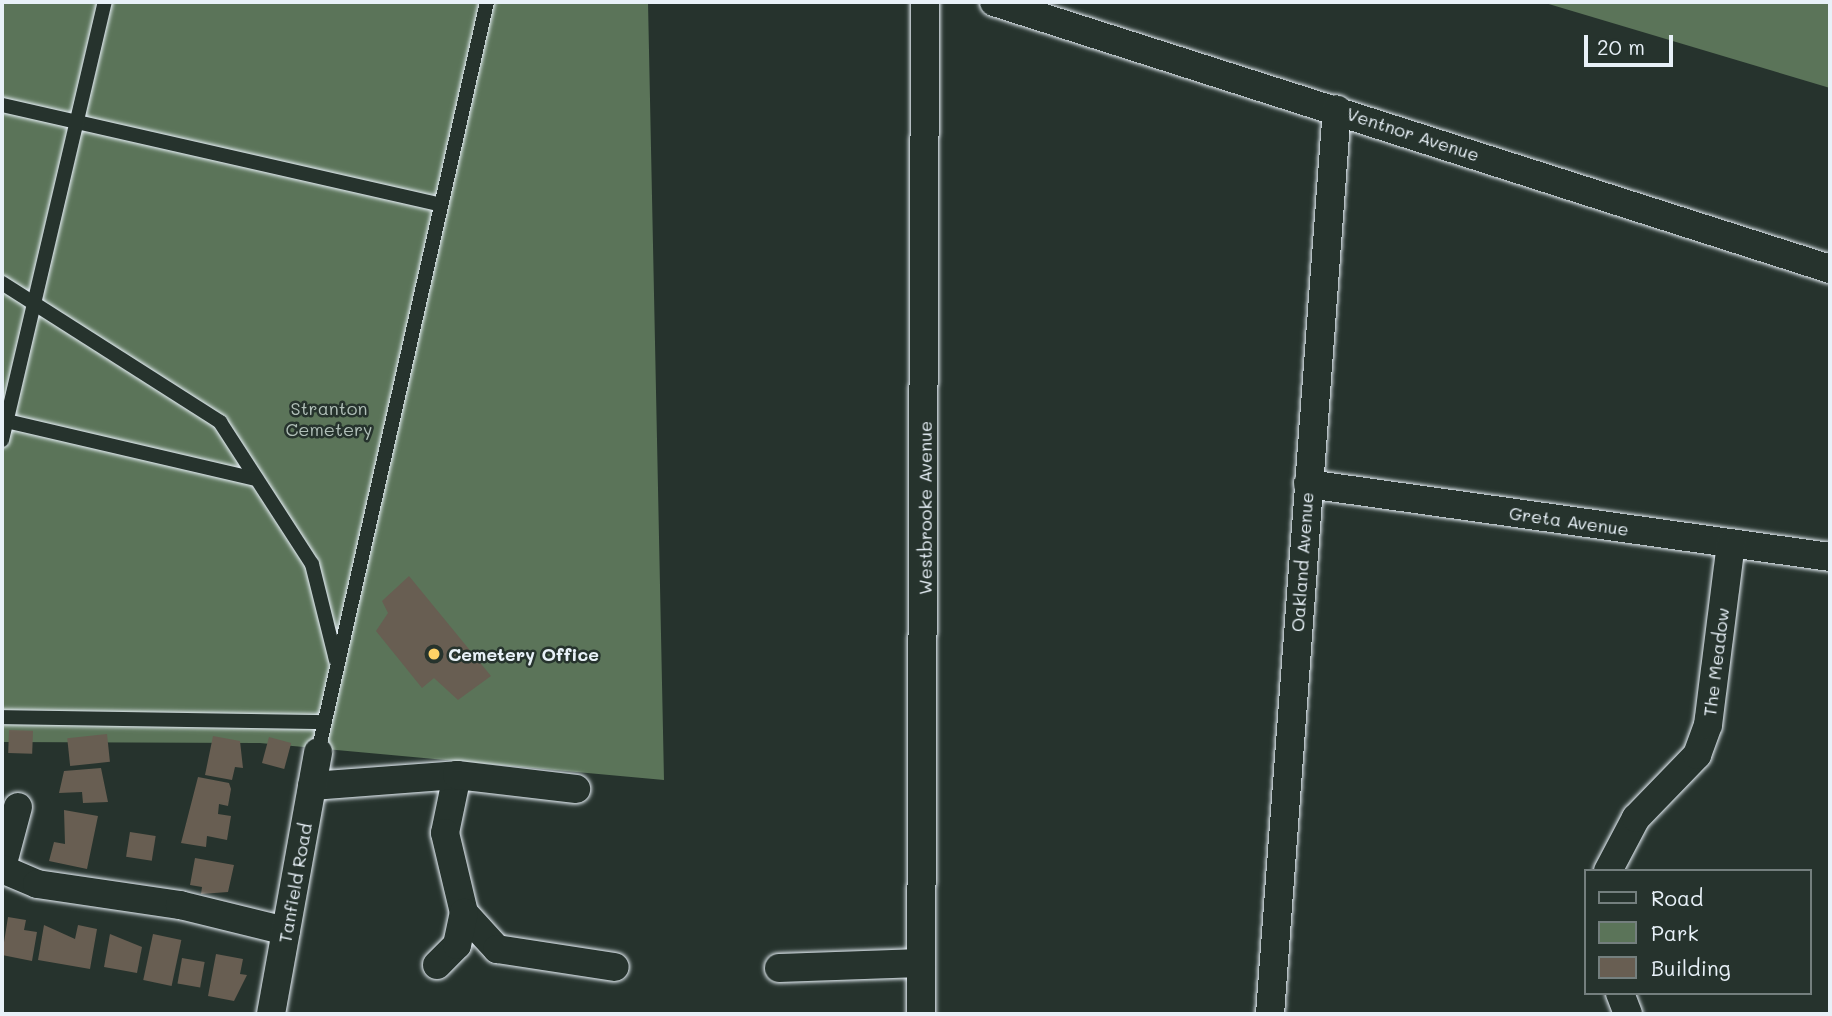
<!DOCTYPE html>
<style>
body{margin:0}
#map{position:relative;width:1832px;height:1016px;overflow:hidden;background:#26332d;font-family:Mali,sans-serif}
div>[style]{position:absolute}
.green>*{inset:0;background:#5b7459}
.building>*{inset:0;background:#685e52;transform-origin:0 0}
.roads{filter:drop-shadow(0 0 2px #e8f1f8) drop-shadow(0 0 2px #e8f1f8)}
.service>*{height:14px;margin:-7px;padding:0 7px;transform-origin:7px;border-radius:7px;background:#26332d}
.minor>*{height:28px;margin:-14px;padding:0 14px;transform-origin:14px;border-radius:14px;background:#26332d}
.dots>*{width:19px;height:19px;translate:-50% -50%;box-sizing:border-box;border:4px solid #26332d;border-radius:50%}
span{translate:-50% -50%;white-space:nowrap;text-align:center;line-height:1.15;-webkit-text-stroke:5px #26332d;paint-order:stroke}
.street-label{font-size:18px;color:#e8f1f8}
.park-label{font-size:18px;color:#b0bfb8}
.poi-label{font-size:18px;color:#e8f1f8;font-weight:700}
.left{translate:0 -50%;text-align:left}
.frame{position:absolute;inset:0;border:4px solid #e8f1f8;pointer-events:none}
.legend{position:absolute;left:1584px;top:869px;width:228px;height:126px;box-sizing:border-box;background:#26332d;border:2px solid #747f7e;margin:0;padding:9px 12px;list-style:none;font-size:21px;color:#e8f1f8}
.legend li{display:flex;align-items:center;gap:14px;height:35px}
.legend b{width:35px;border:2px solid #747f7e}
.scale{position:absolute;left:1584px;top:35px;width:89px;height:32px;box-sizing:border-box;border:4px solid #e8f1f8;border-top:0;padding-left:9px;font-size:21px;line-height:24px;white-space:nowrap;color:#e8f1f8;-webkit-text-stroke:5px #26332d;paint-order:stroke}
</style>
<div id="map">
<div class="green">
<div style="clip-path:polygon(2px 2px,648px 2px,664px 780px,260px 743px,2px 742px)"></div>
<div style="clip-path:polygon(1542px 2px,1830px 2px,1830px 88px)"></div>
</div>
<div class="building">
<div style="clip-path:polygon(409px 576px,491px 676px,458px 700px,434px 678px,422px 688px,376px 631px,388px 613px,382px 601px)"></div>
<div style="left:9px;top:730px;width:24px;height:23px;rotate:2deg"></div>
<div style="left:107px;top:734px;width:28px;height:40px;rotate:84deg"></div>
<div style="clip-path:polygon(213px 736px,240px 741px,243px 768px,235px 767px,232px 780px,205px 775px)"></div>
<div style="left:269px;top:737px;width:23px;height:27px;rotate:15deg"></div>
<div style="clip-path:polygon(101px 768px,108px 802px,83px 803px,82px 792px,59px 793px,64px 771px)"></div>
<div style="clip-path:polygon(198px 777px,229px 783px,231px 789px,228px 806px,219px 804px,218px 814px,231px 816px,227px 840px,207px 836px,206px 847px,181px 843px)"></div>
<div style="clip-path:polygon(64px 810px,98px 816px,87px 869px,49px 861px,54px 842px,65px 844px)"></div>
<div style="left:130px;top:832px;width:26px;height:25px;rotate:9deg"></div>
<div style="clip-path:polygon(195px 858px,234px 865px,228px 892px,201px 894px,202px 887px,190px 885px)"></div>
<div style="clip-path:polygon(8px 917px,26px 920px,24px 930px,37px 932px,32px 961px,2px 955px)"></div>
<div style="clip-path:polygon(44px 925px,75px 939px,78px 925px,97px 929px,90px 969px,38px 960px)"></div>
<div style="clip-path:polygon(110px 934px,142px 947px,137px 973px,104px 967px)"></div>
<div style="left:153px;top:934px;width:29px;height:47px;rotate:12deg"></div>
<div style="clip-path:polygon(216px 954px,243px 959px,240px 974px,247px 975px,234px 1001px,208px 996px)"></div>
<div style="left:182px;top:958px;width:23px;height:26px;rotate:10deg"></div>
</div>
<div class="roads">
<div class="service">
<div style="left:2px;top:105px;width:450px;rotate:12.8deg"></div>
<div style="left:2px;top:283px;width:259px;rotate:32.5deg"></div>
<div style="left:220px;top:422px;width:169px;rotate:57.1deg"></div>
<div style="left:312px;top:564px;width:99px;rotate:76deg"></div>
<div style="left:2px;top:420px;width:261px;rotate:13.1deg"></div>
<div style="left:2px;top:440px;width:450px;rotate:-76.8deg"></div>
<div style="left:2px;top:717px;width:322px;rotate:0.9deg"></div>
<div style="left:318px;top:752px;width:769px;rotate:-77.3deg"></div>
</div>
<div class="minor">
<div style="left:994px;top:2px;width:878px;rotate:17.71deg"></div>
<div style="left:1308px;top:484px;width:527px;rotate:7.96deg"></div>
<div style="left:457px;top:775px;width:59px;rotate:101.7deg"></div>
<div style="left:445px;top:833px;width:82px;rotate:76.6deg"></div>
<div style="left:464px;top:913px;width:49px;rotate:47.5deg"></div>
<div style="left:497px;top:949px;width:119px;rotate:8.7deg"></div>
<div style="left:312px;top:786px;width:145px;rotate:-4.3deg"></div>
<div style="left:457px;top:775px;width:120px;rotate:6.7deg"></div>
<div style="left:2px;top:867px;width:62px;rotate:-75.1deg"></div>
<div style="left:2px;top:869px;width:38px;rotate:23deg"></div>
<div style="left:37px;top:884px;width:145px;rotate:8.4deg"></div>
<div style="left:180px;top:905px;width:109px;rotate:13.8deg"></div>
<div style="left:1608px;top:871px;width:60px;rotate:-62.2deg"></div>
<div style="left:1636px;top:818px;width:88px;rotate:-45.9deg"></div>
<div style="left:1697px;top:755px;width:32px;rotate:-70deg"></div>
<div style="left:1708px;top:725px;width:182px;rotate:-82.8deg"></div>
<div style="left:437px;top:965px;width:28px;rotate:-45deg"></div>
<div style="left:457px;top:945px;width:33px;rotate:-78deg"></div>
<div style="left:779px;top:968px;width:142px;rotate:-2deg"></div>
<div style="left:1620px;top:993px;width:22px;rotate:69deg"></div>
<div style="left:271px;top:1014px;width:266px;rotate:-79.8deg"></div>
<div style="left:921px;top:1014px;width:1012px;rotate:-89.77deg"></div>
<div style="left:1270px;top:1014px;width:907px;rotate:-85.77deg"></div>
</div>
</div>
<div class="dots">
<div style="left:434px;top:654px;background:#ffd166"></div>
</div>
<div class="street-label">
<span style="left:1413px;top:134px;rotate:18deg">Ventnor Avenue</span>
<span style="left:925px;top:508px;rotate:-90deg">Westbrooke Avenue</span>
<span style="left:1569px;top:521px;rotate:8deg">Greta Avenue</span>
<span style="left:1302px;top:562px;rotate:-86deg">Oakland Avenue</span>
<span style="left:1716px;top:662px;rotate:-83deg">The Meadow</span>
<span style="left:295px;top:883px;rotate:-80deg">Tanfield Road</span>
</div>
<div class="park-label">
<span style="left:329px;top:419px">Stranton<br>Cemetery</span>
</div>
<div class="poi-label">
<span class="left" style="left:448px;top:654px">Cemetery Office</span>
</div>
<div class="frame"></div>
<ul class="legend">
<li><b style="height:9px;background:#26332d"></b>Road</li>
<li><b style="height:19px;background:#5b7459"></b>Park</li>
<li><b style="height:19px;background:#685e52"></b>Building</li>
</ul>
<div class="scale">20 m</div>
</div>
